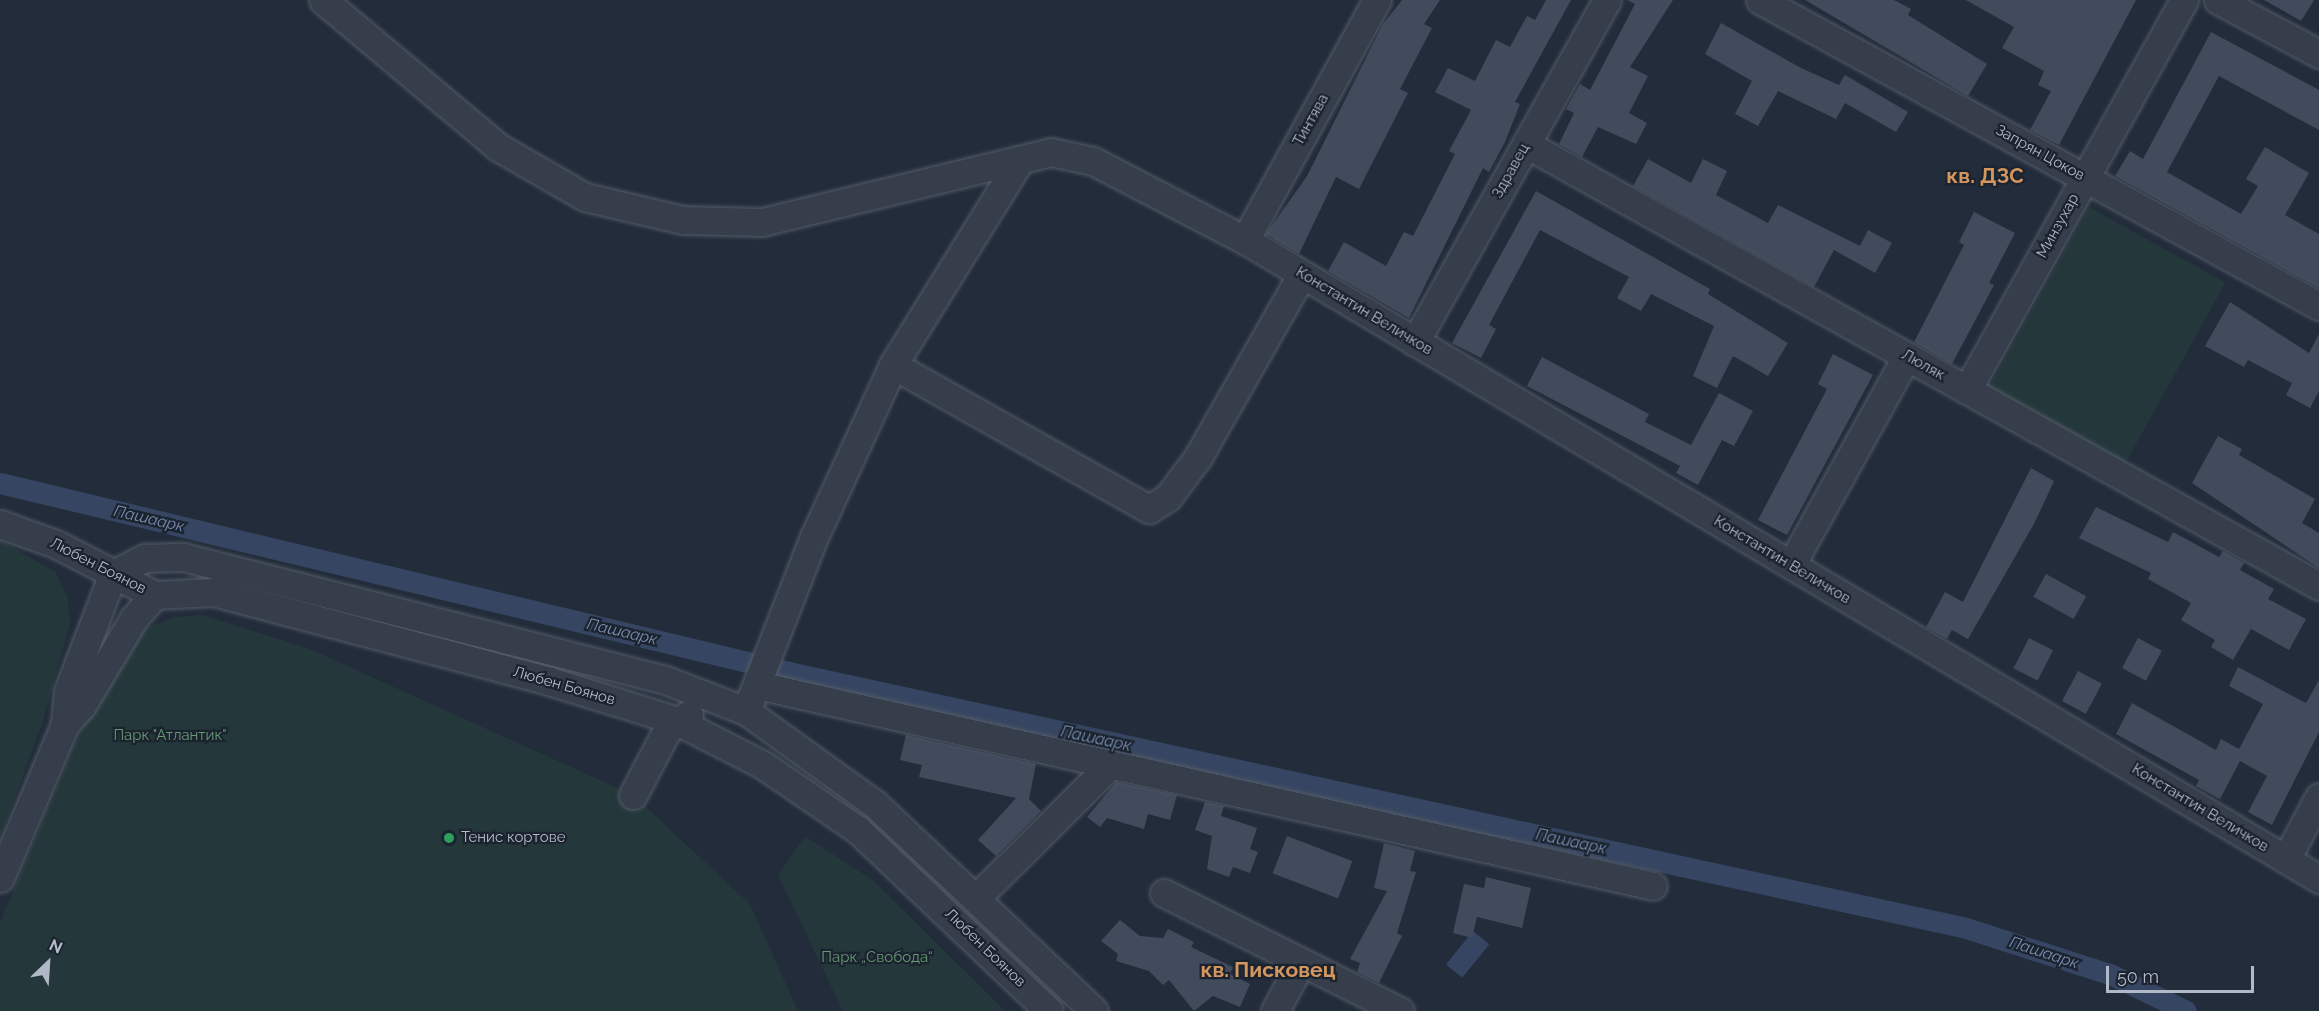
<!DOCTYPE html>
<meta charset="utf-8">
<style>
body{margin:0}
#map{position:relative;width:2319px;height:1011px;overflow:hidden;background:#222c3a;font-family:Raleway,sans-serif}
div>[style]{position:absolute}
.green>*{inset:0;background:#24383b;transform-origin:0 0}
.water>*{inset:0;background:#364662;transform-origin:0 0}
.canal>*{height:21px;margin:-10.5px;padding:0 10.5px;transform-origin:10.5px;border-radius:10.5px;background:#364662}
.building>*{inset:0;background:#414b5c;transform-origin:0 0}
.roads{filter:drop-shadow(0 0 2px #545b68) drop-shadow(0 0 2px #545b68)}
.minor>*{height:27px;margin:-13.5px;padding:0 13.5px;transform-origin:13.5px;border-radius:13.5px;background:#363e4b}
.dots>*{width:16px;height:16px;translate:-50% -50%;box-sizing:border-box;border:3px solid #1b232f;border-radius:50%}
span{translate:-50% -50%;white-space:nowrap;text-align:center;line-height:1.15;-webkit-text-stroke:4.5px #1b232f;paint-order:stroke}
.street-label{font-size:15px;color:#b1b8c7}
.park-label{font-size:15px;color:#689875}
.poi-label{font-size:15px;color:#b1b8c7}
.left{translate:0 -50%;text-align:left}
.water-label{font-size:16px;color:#798eaf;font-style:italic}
.district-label{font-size:21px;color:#d3965f;font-weight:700}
.north{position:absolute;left:18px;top:933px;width:60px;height:60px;-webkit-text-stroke:4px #1b232f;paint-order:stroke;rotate:25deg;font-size:16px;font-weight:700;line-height:24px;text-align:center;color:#b1b8c7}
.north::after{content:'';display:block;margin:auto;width:21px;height:27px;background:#b1b8c7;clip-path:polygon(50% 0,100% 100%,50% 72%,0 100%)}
.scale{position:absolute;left:2106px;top:966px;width:148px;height:27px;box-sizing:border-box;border:3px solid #b1b8c7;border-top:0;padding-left:8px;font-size:18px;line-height:21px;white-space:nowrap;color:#b1b8c7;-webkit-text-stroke:4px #1b232f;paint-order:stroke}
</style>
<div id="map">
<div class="green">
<div style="left:2089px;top:207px;width:156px;height:211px;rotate:29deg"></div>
<div style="clip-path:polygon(0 540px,55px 572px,68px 598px,70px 623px,43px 722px,0 838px)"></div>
<div style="clip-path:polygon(202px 615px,310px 649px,633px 795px,750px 904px,798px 1011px,0 1011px,0 922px,88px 712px,140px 630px,175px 617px)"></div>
<div style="clip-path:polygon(805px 836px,874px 881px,1005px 1011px,843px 1011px,778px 875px)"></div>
</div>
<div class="water">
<div style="left:1473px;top:931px;width:21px;height:43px;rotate:39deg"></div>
</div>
<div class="canal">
<div style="left:0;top:483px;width:815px;rotate:13.47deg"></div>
<div style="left:793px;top:673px;width:1200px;rotate:12.26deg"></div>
<div style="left:1966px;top:928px;width:153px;rotate:17.8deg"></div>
<div style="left:2112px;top:975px;width:82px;rotate:25.9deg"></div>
</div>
<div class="building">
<div style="clip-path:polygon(1402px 0,1440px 0,1424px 24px,1432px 28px,1400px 89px,1408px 93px,1359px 189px,1336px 177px,1299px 254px,1266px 234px,1307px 176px,1383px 24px)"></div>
<div style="clip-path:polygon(1546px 0,1571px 0,1515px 102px,1520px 104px,1505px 142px,1489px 172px,1483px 168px,1409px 318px,1328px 271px,1344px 242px,1386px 266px,1404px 232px,1413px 236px,1455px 154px,1449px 151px,1471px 110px,1435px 92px,1448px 68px,1475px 81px,1496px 40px,1510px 47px,1527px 16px,1535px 20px)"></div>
<div style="clip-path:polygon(1627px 0,1673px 0,1630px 67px,1648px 76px,1629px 113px,1647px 123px,1636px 144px,1598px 127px,1582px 157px,1559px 144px,1574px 113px,1566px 109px,1580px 84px,1590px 90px,1635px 4px)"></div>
<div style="clip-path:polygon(1805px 0,1894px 0,1911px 9px,1908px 15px,1987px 64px,1968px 96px)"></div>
<div style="clip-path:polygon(1966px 0,2136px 0,2059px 145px,2030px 130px,2051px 91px,2038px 85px,2044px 71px,2002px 48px,2014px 27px)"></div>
<div style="clip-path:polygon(2264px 0,2314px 0,2301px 21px)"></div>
<div style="clip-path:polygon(1721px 23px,1801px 68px,1839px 85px,1845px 75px,1908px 112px,1896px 132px,1845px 103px,1836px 119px,1778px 91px,1758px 126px,1735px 114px,1752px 81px,1705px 54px)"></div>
<div style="clip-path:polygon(2211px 32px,2319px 90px,2319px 130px,2219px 76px,2167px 172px,2241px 214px,2258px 186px,2246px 179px,2265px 147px,2309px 173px,2285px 215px,2319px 234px,2319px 288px,2115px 176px,2130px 151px,2143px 159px)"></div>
<div style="clip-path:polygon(1648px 159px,1691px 183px,1703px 159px,1727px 171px,1716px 195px,1768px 223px,1778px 205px,1860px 246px,1868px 230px,1892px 243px,1875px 273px,1834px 250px,1814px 287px,1633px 186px)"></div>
<div style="clip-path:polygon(1536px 191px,1710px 289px,1708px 294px,1788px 343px,1768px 376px,1733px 356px,1717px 388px,1693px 376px,1714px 326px,1651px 294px,1641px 311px,1617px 298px,1629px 277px,1540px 230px,1489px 325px,1496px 329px,1481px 358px,1452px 343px)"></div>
<div style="clip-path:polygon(1974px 212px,2015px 233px,1989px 283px,1994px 285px,1952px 364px,1914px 342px,1964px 245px,1959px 242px)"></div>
<div style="clip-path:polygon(2230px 302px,2309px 353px,2319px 334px,2319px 391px,2310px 408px,2286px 395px,2292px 383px,2248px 360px,2244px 367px,2205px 346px)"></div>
<div style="clip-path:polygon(1833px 354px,1873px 375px,1787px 535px,1758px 520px,1827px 389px,1818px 384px)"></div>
<div style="clip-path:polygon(1542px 357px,1649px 414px,1645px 422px,1691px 445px,1719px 393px,1753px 411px,1734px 446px,1722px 440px,1698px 485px,1676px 473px,1680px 466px,1527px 386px)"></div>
<div style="clip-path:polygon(2218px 436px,2242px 449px,2239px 455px,2315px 499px,2302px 523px,2319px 533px,2319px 568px,2192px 483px)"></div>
<div style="clip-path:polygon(2031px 468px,2054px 481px,2035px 522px,1968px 639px,1952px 630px,1947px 639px,1926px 627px,1945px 592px,1963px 602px)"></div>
<div style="clip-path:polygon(2096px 507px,2168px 542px,2173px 532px,2219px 557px,2223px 551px,2244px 563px,2240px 570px,2274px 589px,2268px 599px,2306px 619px,2289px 650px,2251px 629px,2233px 660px,2211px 647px,2215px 640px,2181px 620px,2191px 603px,2148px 579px,2151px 573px,2079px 538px)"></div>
<div style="left:2046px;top:574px;width:46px;height:26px;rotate:29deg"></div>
<div style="left:2029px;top:638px;width:27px;height:34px;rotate:27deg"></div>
<div style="left:2138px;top:638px;width:27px;height:34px;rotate:28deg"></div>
<div style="clip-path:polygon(2238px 667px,2306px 703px,2319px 680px,2319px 732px,2272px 825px,2248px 812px,2267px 776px,2240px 761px,2220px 799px,2196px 786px,2199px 780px,2116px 734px,2132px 703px,2216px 750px,2221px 739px,2239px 749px,2263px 704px,2229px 686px)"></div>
<div style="left:2078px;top:671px;width:27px;height:34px;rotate:28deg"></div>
<div style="clip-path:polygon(906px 735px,1036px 764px,1029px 799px,1041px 811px,996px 856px,978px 840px,1016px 798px,919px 777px,922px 765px,900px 760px)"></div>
<div style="clip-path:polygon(1116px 782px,1177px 795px,1170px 820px,1148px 814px,1144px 829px,1107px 818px,1100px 827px,1087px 817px)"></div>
<div style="clip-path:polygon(1205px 802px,1224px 806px,1221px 816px,1257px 828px,1250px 849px,1258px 852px,1250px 873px,1233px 867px,1229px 877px,1207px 869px,1212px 836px,1195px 830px)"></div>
<div style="left:1287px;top:836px;width:70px;height:40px;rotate:21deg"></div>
<div style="clip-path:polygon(1384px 843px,1415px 851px,1410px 871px,1416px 872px,1397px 933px,1402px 936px,1379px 983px,1357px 972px,1360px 963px,1350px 959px,1387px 891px,1374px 888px)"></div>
<div style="clip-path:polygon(1486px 877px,1531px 888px,1522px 928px,1477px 917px,1472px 938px,1453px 933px,1464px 884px,1484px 888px)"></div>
<div style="clip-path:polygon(1120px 920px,1140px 936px,1163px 938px,1168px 929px,1194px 942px,1191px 947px,1233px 967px,1230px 974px,1250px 984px,1240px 1007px,1213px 996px,1194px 1011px,1169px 980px,1163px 985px,1149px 971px,1116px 961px,1118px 954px,1101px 941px)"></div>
</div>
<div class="roads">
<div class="minor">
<div style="left:323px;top:0;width:229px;rotate:40deg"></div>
<div style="left:498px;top:147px;width:100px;rotate:29.9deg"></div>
<div style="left:585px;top:197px;width:101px;rotate:13.2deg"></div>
<div style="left:683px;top:220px;width:79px;rotate:1.5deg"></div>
<div style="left:762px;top:222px;width:297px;rotate:-13.6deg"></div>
<div style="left:1051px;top:152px;width:43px;rotate:12.1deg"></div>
<div style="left:1093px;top:161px;width:171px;rotate:27.5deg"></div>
<div style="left:1245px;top:240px;width:1250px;rotate:30.75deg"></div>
<div style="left:1760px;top:0;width:637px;rotate:28.7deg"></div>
<div style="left:2218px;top:0;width:115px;rotate:28.1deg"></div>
<div style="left:1526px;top:144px;width:908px;rotate:29.13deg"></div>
<div style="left:1245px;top:240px;width:274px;rotate:-61.2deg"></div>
<div style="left:1415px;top:342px;width:392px;rotate:-60.7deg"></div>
<div style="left:893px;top:365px;width:294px;rotate:29.4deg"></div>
<div style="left:1149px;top:509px;width:22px;rotate:-32deg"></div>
<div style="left:1168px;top:497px;width:50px;rotate:-53.1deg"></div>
<div style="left:1198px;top:457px;width:210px;rotate:-60.4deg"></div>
<div style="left:1967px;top:390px;width:446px;rotate:-60.9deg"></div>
<div style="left:0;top:524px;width:59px;rotate:19.7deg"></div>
<div style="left:56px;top:544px;width:111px;rotate:27.3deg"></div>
<div style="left:155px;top:595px;width:58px;rotate:-3deg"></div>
<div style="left:213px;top:592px;width:348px;rotate:14.8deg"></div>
<div style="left:549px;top:681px;width:132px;rotate:17.2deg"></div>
<div style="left:675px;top:720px;width:99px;rotate:27.1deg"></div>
<div style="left:763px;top:765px;width:115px;rotate:34.4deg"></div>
<div style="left:858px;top:830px;width:263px;rotate:43.5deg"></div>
<div style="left:1791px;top:565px;width:239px;rotate:-61deg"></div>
<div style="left:757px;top:685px;width:918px;rotate:12.64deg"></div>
<div style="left:750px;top:701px;width:176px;rotate:-68.7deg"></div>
<div style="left:814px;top:537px;width:189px;rotate:-65.3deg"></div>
<div style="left:893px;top:365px;width:239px;rotate:-58.2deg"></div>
<div style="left:65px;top:724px;width:25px;rotate:-48deg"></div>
<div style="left:82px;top:705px;width:101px;rotate:-59.1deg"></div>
<div style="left:134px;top:618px;width:31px;rotate:-48deg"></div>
<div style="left:633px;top:795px;width:73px;rotate:-62.4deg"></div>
<div style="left:667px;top:730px;width:27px;rotate:-36deg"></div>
<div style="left:2286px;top:859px;width:70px;rotate:-62deg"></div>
<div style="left:0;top:878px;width:167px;rotate:-67.1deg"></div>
<div style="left:65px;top:724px;width:33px;rotate:-85deg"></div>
<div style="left:68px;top:691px;width:125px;rotate:-69deg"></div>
<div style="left:113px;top:574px;width:36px;rotate:-27deg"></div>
<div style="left:145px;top:558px;width:38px;rotate:-2deg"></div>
<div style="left:183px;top:557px;width:495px;rotate:14.3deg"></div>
<div style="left:663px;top:679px;width:89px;rotate:21.1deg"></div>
<div style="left:746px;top:711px;width:159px;rotate:35.8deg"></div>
<div style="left:875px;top:804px;width:301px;rotate:43.4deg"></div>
<div style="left:1164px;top:893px;width:264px;rotate:26.6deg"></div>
<div style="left:978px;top:896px;width:183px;rotate:-44.8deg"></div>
<div style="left:1275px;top:1011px;width:55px;rotate:-62deg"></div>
</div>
</div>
<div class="dots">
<div style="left:449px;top:838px;background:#2e9e5b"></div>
</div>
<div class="street-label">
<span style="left:1311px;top:120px;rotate:-61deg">Тинтява</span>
<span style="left:2040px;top:153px;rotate:29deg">Запрян Цоков</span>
<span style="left:1511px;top:171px;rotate:-61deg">Здравец</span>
<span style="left:2058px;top:226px;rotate:-61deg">Минзухар</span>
<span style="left:1364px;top:311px;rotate:31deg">Константин Величков</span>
<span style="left:1923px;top:365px;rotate:29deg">Люляк</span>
<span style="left:1782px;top:560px;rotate:31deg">Константин Величков</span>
<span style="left:98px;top:566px;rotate:27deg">Любен Боянов</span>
<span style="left:564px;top:686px;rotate:16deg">Любен Боянов</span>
<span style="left:2200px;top:808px;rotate:31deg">Константин Величков</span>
<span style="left:985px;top:948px;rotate:44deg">Любен Боянов</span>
</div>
<div class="park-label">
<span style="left:170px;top:736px">Парк "Атлантик"</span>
<span style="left:877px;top:958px">Парк „Свобода“</span>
</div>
<div class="poi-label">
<span class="left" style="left:461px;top:838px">Тенис кортове</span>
</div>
<div class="water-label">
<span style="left:149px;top:519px;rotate:13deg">Пашаарк</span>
<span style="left:622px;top:632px;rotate:13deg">Пашаарк</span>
<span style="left:1096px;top:739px;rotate:12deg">Пашаарк</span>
<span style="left:1571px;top:842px;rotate:12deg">Пашаарк</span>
<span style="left:2044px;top:953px;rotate:18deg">Пашаарк</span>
</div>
<div class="district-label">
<span style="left:1985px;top:176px">кв. ДЗС</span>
<span style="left:1268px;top:970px">кв. Писковец</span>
</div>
<div class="north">N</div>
<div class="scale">50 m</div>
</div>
